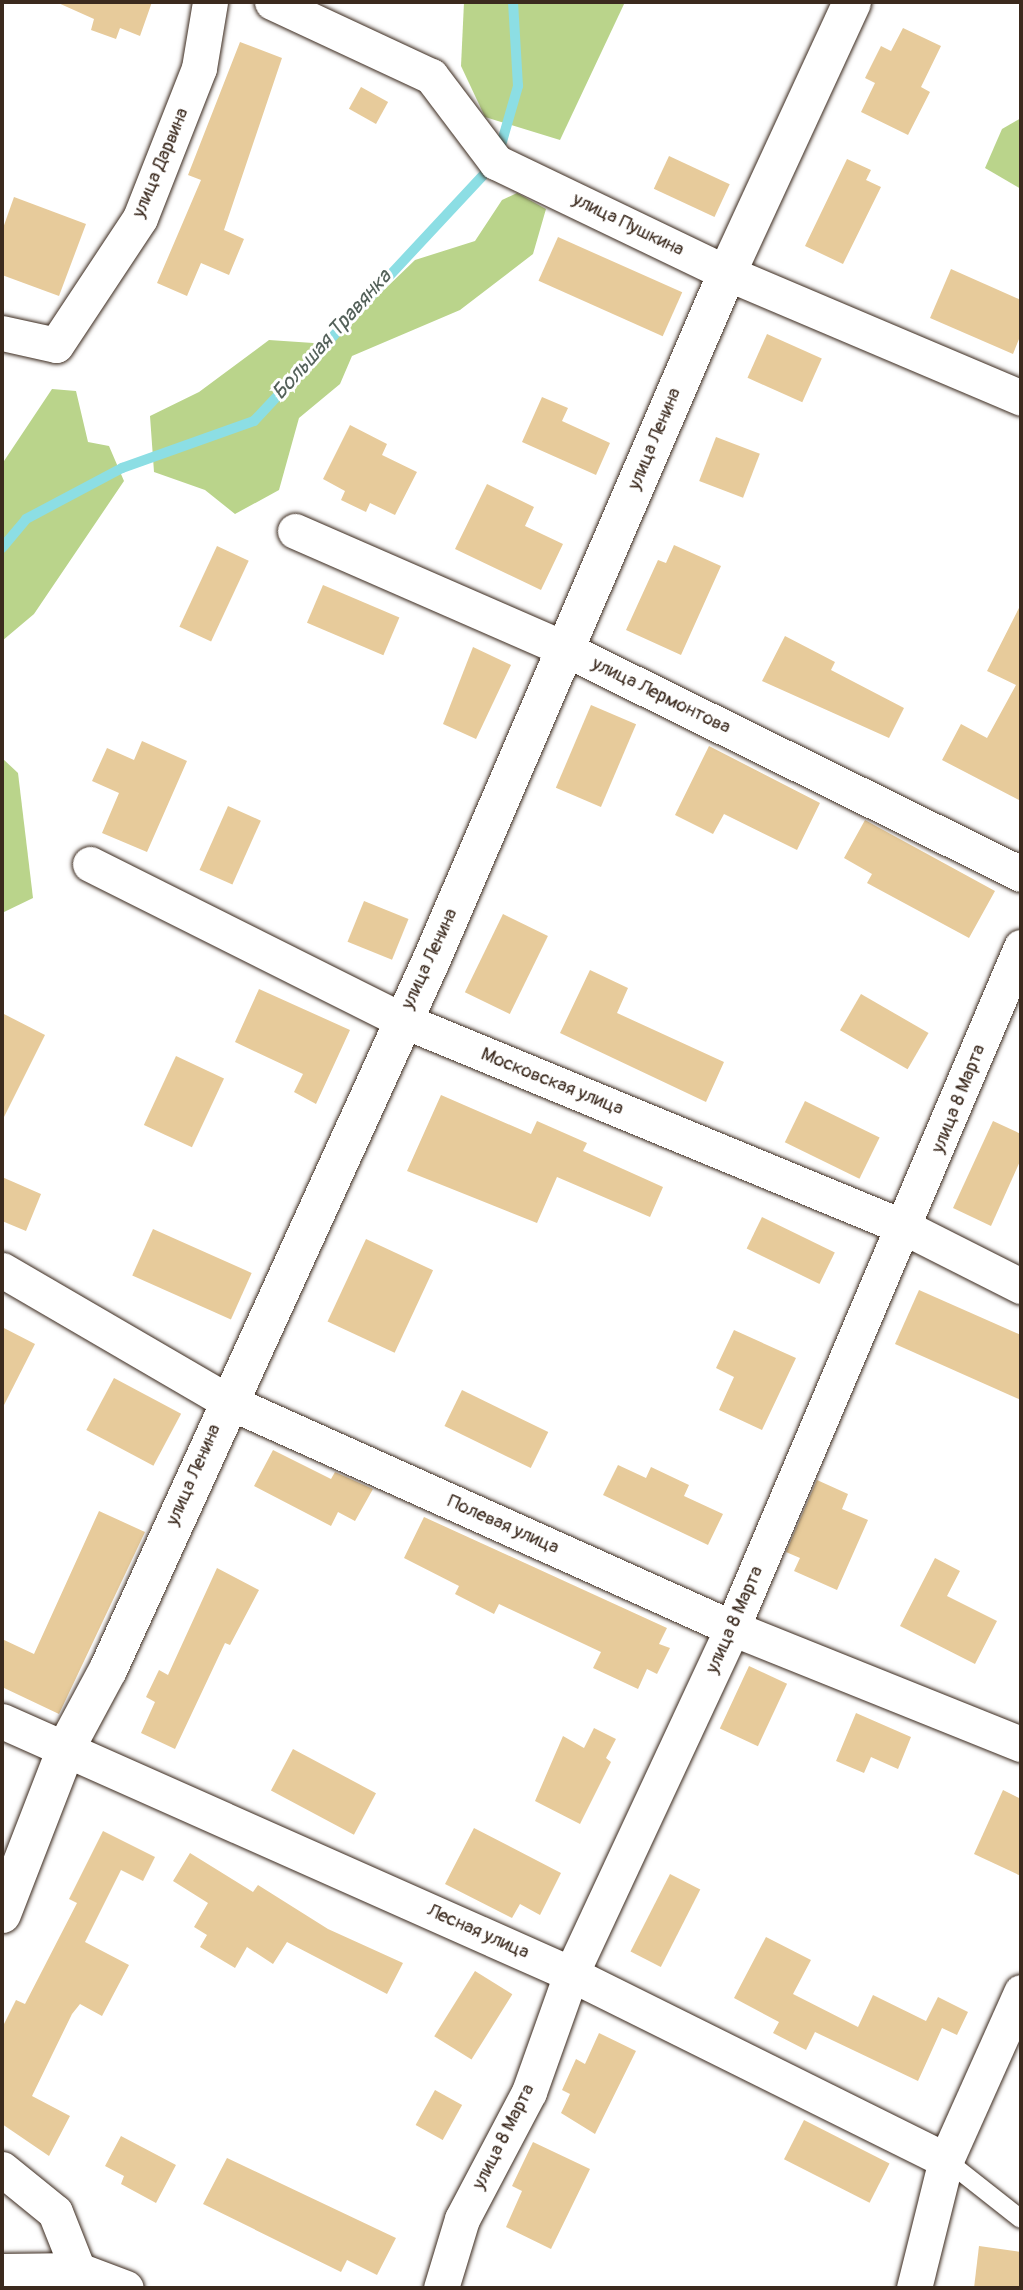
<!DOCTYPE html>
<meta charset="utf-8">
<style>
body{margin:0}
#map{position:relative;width:1023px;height:2290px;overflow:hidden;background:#fff;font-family:Pangolin,sans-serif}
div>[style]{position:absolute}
.green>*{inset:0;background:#bad48b}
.stream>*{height:10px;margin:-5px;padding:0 5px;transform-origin:5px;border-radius:5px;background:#8cdee4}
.building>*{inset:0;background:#e7cb9b;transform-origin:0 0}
.roads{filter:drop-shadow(0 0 2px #3b2a1e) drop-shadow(0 0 2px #3b2a1e)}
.service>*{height:18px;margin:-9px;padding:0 9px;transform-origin:9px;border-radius:9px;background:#fff}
.minor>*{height:35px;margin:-17.5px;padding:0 17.5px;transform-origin:17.5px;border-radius:17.5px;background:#fff}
.tertiary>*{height:38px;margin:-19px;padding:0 19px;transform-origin:19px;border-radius:19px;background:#fff}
span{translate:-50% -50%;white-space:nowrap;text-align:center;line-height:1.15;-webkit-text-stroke:6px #fff;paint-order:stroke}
.street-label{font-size:19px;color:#3b2a1e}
.water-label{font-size:21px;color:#536059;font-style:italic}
.frame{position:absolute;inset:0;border:4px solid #3b2a1e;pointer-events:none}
</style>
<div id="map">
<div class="green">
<div style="clip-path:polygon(464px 2px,625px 2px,560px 140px,485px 117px,461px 66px)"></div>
<div style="clip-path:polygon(1021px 118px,1021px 189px,985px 168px,1002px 129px)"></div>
<div style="clip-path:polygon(517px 193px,546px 209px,533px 254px,460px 310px,352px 356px,340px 384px,299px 418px,279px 490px,235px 514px,205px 490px,154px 472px,150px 416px,199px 392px,269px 340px,328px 344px,415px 260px,475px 241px,502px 200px)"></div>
<div style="clip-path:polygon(52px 389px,76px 391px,88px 442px,109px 446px,124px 481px,34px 614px,2px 641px,2px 464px)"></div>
<div style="clip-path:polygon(2px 758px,18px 773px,33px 898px,2px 913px)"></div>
</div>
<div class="stream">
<div style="left:499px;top:152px;width:69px;rotate:-73.9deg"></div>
<div style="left:518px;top:86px;width:84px;rotate:-93.4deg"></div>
<div style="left:2px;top:548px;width:38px;rotate:-50deg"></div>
<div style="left:26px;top:519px;width:109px;rotate:-28deg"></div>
<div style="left:122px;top:468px;width:140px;rotate:-19.6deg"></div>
<div style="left:254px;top:421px;width:350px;rotate:-47deg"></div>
</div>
<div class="building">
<div style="clip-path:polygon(56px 2px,152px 2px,140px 36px,120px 28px,116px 39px,91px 30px,94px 19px)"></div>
<div style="clip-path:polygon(903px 28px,941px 46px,921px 87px,930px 92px,908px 135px,861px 112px,875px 83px,865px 78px,881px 46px,891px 51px)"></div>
<div style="clip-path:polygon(240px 42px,282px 58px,224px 230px,244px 239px,229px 275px,201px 263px,187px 296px,157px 283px,201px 180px,188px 175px)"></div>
<div style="left:361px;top:87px;width:31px;height:25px;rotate:29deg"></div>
<div style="left:669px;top:156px;width:67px;height:36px;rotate:25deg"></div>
<div style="clip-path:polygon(847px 159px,871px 170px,866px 180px,881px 187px,843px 264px,805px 246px)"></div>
<div style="clip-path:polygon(14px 197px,86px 224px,59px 296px,2px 275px,2px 231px)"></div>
<div style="left:558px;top:237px;width:136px;height:48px;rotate:24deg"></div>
<div style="clip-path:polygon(951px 269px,1021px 300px,1021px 334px,1013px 354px,930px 318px)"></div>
<div style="left:767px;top:334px;width:60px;height:48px;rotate:24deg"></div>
<div style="clip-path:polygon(542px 397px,568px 408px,562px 421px,610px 443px,596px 475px,522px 442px)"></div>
<div style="clip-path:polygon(350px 425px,387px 444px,382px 455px,417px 472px,395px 515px,370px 503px,366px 512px,341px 500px,345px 491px,323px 479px)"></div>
<div style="left:716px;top:437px;width:47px;height:47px;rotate:21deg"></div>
<div style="clip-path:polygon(487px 484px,534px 507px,525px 526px,563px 544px,541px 590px,455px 549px)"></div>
<div style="clip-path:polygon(674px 545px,721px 566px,681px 655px,626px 630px,658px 560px,666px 563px)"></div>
<div style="left:217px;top:546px;width:35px;height:89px;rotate:25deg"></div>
<div style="left:323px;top:585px;width:83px;height:41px;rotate:23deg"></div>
<div style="clip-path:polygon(1021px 604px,1021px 801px,942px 760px,961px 724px,987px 738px,1016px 685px,987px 671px)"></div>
<div style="clip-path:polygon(785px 636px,835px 662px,831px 670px,904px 708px,889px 738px,762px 681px)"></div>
<div style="clip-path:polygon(473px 647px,511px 665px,476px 739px,443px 724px)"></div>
<div style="left:591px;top:705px;width:49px;height:90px;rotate:23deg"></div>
<div style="clip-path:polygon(142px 741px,187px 761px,147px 852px,102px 833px,119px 793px,92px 781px,107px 748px,134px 760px)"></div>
<div style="clip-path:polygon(709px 746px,820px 803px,797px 850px,724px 814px,713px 834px,675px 815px)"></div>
<div style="left:228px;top:806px;width:36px;height:70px;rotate:24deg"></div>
<div style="clip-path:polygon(865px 820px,995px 891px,969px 938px,867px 883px,872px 874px,844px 858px)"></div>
<div style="left:364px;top:901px;width:48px;height:44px;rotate:22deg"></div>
<div style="left:503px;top:914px;width:50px;height:87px;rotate:26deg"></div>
<div style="clip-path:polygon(590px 970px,628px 988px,617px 1013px,724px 1062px,706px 1102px,560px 1033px)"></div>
<div style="clip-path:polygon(259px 989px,350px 1030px,316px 1104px,294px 1092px,303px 1074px,235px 1042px)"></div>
<div style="left:861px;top:994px;width:78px;height:42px;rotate:30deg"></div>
<div style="clip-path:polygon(2px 1013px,45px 1035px,2px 1121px)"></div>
<div style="left:176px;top:1056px;width:53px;height:76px;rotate:25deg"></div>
<div style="clip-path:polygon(441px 1095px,531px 1134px,537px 1121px,587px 1143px,583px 1151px,663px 1187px,650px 1217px,557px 1177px,537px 1223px,407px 1171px)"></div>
<div style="left:805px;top:1101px;width:83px;height:46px;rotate:26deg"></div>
<div style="clip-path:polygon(993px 1121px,1021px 1134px,1021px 1159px,991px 1226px,953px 1208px)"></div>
<div style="clip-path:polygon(2px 1177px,41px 1194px,26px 1231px,2px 1221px)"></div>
<div style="left:762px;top:1217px;width:81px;height:35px;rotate:26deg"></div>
<div style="left:153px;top:1229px;width:108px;height:51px;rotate:24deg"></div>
<div style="left:366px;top:1239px;width:74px;height:91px;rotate:25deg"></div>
<div style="clip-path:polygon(919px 1290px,1021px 1335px,1021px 1400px,895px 1344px)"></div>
<div style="clip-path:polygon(2px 1327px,35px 1344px,2px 1409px)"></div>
<div style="clip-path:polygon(734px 1330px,796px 1358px,762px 1430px,719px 1410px,734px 1377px,716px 1368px)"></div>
<div style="left:114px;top:1378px;width:76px;height:59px;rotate:28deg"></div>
<div style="left:462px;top:1390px;width:96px;height:40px;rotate:26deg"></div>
<div style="clip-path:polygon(273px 1450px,331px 1479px,335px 1472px,373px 1489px,355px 1521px,338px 1512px,331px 1526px,254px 1486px)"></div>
<div style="clip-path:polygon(618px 1465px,646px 1478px,651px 1467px,689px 1485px,684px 1496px,723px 1514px,708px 1545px,603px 1495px)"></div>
<div style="clip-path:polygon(817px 1480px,848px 1494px,842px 1509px,868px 1520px,837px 1590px,794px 1571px,800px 1558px,786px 1552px)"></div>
<div style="clip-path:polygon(99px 1511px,145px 1532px,59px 1714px,2px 1687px,2px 1639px,34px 1654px)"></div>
<div style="clip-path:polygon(424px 1517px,667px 1628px,659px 1644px,670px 1648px,657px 1674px,647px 1669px,638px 1689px,593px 1668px,601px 1652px,499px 1604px,494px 1614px,455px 1594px,459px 1586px,404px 1558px)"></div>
<div style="clip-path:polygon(935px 1558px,960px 1571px,947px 1596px,997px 1621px,975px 1664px,900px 1626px)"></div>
<div style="clip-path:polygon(217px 1568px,259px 1590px,230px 1645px,225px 1643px,175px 1749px,141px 1733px,155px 1702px,146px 1697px,159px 1670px,168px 1675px)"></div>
<div style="left:749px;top:1666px;width:42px;height:69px;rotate:25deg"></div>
<div style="clip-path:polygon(856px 1713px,911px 1737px,898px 1769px,871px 1757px,864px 1773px,836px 1761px)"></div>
<div style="clip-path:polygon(594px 1728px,616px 1739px,606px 1758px,611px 1762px,580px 1824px,535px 1801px,563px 1736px,584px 1748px)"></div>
<div style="left:293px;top:1749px;width:94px;height:47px;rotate:28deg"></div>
<div style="clip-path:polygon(1003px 1790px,1021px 1799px,1021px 1876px,974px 1854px)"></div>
<div style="clip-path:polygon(474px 1828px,561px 1873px,540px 1915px,520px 1904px,512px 1918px,445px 1884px)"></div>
<div style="clip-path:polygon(103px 1831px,155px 1857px,143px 1881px,121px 1870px,85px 1942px,129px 1965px,102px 2016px,80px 2004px,72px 2014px,32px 2096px,70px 2116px,49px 2156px,2px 2124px,2px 2028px,16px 2000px,25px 2004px,77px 1903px,69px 1899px)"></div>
<div style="clip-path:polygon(190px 1853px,253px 1892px,258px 1885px,328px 1929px,403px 1963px,387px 1994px,287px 1942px,273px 1964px,247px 1947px,235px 1968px,200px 1947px,207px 1935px,194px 1927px,208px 1903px,173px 1881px)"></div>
<div style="left:670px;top:1874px;width:34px;height:87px;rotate:27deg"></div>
<div style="clip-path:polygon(766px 1937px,811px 1960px,793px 1994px,858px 2027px,873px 1995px,926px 2021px,938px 1997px,968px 2012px,957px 2035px,942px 2028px,918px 2081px,815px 2032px,806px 2050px,773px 2033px,779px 2022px,734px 1998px)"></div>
<div style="left:475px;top:1971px;width:44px;height:77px;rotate:32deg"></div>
<div style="clip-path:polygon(599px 2033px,636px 2051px,595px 2134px,561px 2113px,570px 2094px,562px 2090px,576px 2059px,585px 2064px)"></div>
<div style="left:435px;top:2090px;width:31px;height:40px;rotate:29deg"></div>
<div style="left:804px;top:2120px;width:96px;height:44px;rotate:27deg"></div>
<div style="clip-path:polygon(121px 2136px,176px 2165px,156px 2203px,121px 2184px,124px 2176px,105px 2166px)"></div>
<div style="clip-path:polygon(533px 2142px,590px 2169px,551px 2249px,506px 2227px,522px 2191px,512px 2186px)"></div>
<div style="clip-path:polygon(227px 2158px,396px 2238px,377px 2275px,347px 2260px,341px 2272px,203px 2204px)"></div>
<div style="clip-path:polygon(979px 2246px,1021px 2252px,1021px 2288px,974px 2288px)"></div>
</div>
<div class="roads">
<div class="service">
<div style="left:946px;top:2160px;width:95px;rotate:38.2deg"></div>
</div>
<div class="minor">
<div style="left:272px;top:2px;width:175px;rotate:25deg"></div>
<div style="left:431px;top:76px;width:108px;rotate:52.9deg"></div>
<div style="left:496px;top:162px;width:256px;rotate:25.7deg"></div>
<div style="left:727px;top:273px;width:319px;rotate:23deg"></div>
<div style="left:2px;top:333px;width:55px;rotate:12.5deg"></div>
<div style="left:56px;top:345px;width:152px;rotate:-56.5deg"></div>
<div style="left:140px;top:218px;width:161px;rotate:-68.5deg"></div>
<div style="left:199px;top:68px;width:67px;rotate:-80.5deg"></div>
<div style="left:295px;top:531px;width:295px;rotate:23.6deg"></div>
<div style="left:565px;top:649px;width:508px;rotate:26.26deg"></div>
<div style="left:90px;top:864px;width:349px;rotate:26.6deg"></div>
<div style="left:402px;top:1020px;width:545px;rotate:22.43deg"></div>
<div style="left:906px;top:1228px;width:129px;rotate:26.8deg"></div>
<div style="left:2px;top:1270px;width:260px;rotate:30.2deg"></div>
<div style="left:227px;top:1401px;width:554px;rotate:24.2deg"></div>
<div style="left:732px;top:1628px;width:311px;rotate:21.9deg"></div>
<div style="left:2px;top:1721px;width:623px;rotate:23.97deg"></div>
<div style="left:571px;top:1974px;width:419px;rotate:26.4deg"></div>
<div style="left:2px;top:2169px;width:68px;rotate:39.1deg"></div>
<div style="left:55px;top:2212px;width:62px;rotate:68.4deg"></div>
<div style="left:2px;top:2271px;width:76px;rotate:-0.8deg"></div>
<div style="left:78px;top:2270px;width:51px;rotate:20.6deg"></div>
<div style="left:441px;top:2288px;width:72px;rotate:-73.1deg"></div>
<div style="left:462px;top:2219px;width:144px;rotate:-62.2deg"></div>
<div style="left:529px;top:2092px;width:125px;rotate:-70.4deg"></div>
<div style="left:571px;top:1974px;width:382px;rotate:-65deg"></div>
<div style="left:732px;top:1628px;width:740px;rotate:-67deg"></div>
<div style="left:914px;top:2288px;width:132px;rotate:-76deg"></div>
<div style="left:946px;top:2160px;width:184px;rotate:-65.9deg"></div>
</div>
<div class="tertiary">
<div style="left:2px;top:1914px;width:180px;rotate:-68.8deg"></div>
<div style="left:67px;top:1746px;width:86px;rotate:-61.7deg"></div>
<div style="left:108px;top:1670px;width:779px;rotate:-65.51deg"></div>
<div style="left:431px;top:961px;width:749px;rotate:-66.72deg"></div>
<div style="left:727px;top:273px;width:298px;rotate:-65.2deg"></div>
</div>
</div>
<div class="street-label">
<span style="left:161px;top:163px;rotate:-67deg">улица Дарвина</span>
<span style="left:628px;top:225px;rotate:26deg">улица Пушкина</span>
<span style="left:655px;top:439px;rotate:-67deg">улица Ленина</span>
<span style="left:661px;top:696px;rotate:26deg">улица Лермонтова</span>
<span style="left:430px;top:959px;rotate:-65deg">улица Ленина</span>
<span style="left:552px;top:1082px;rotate:22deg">Московская улица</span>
<span style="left:959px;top:1099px;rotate:-68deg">улица 8 Марта</span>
<span style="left:194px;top:1475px;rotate:-66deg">улица Ленина</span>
<span style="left:503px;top:1525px;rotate:24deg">Полевая улица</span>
<span style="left:735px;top:1620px;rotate:-66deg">улица 8 Марта</span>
<span style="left:478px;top:1932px;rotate:24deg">Лесная улица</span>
<span style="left:504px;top:2137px;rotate:-63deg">улица 8 Марта</span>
</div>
<div class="water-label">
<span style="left:332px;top:335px;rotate:-48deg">Большая Травянка</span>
</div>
<div class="frame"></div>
</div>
